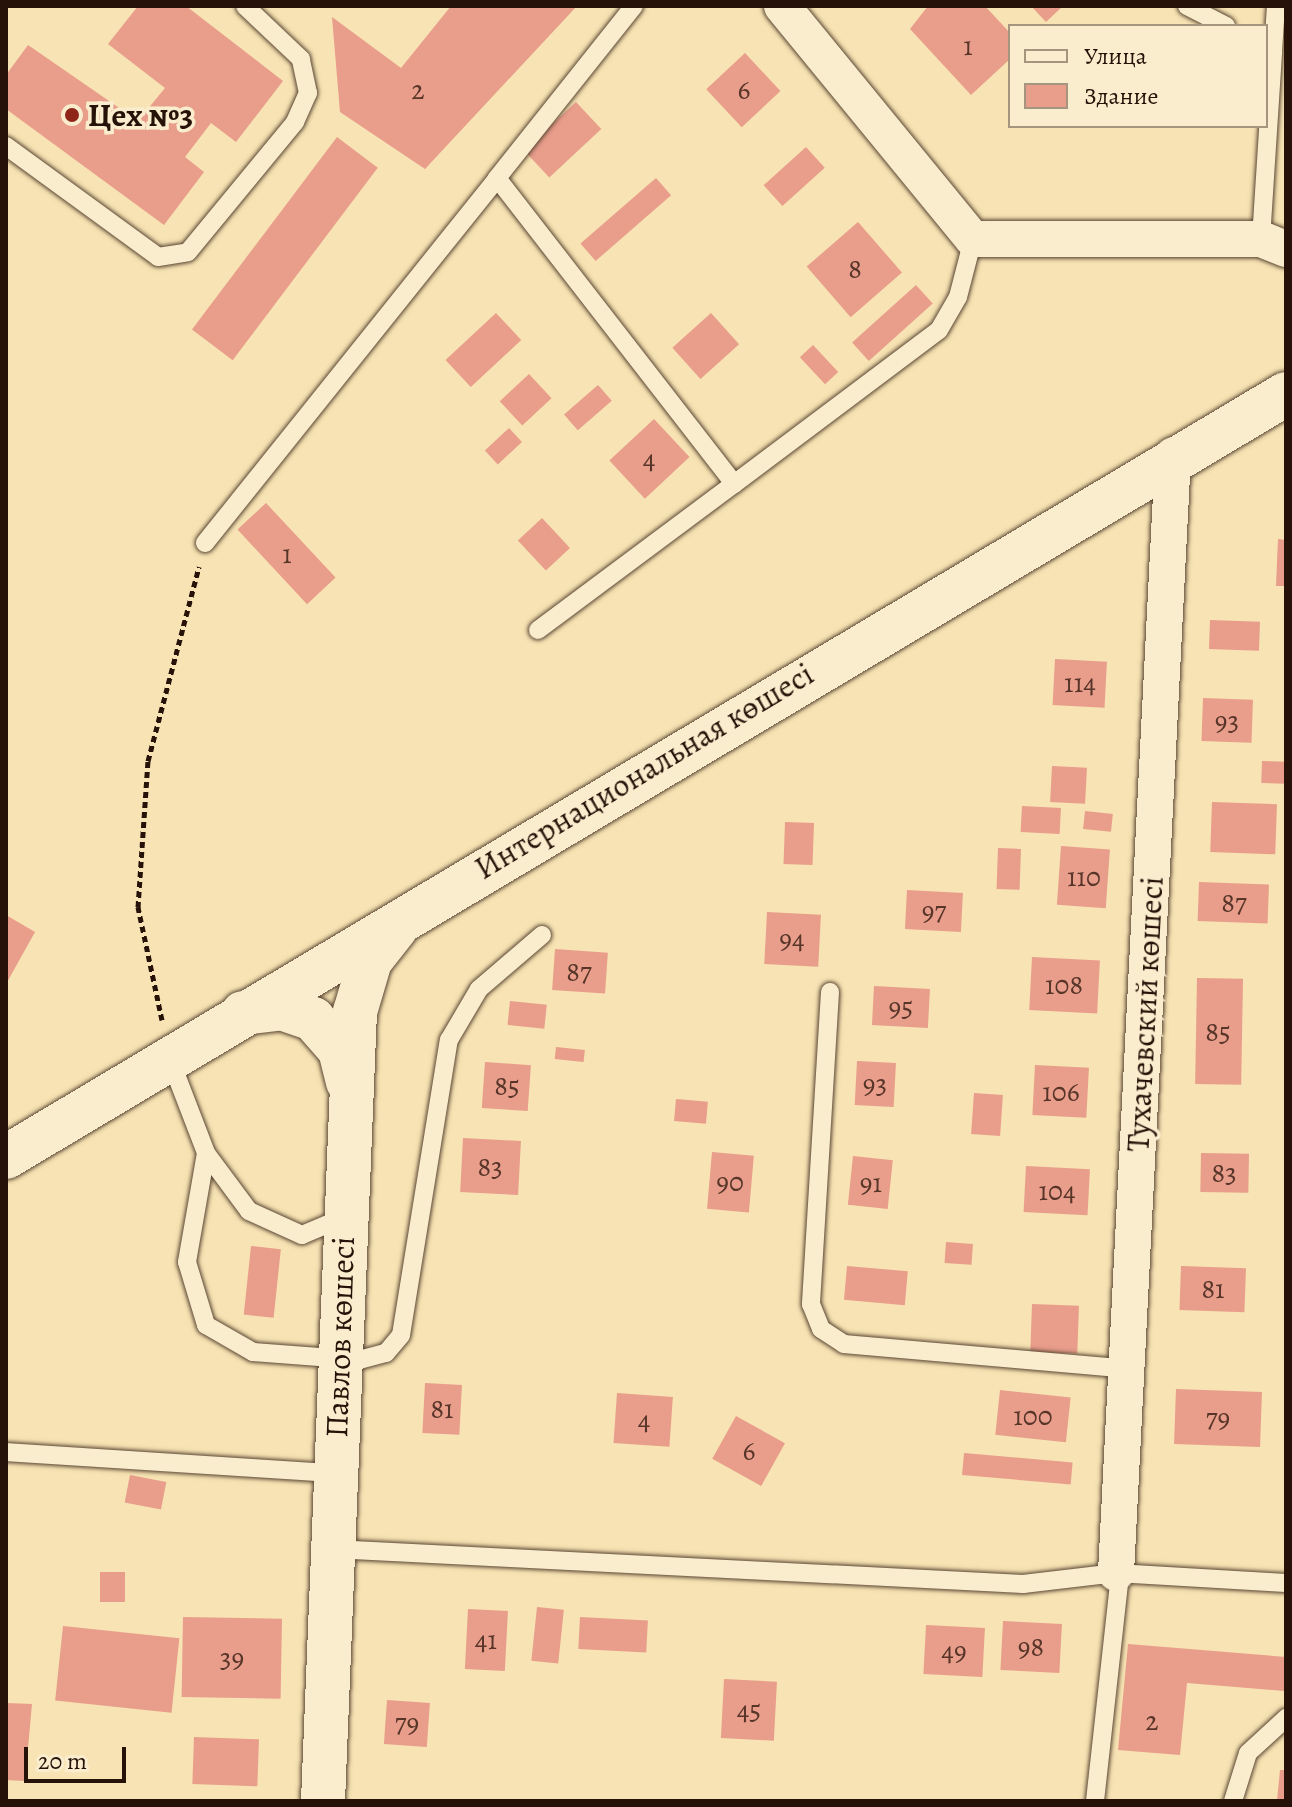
<!DOCTYPE html>
<meta charset="utf-8">
<style>
body{margin:0}
#map{position:relative;width:1292px;height:1807px;overflow:hidden;background:#f7e3b3;font-family:Alegreya,serif}
div>[style]{position:absolute}
.building>*{inset:0;background:#e99d8b;transform-origin:0 0}
.path>*{height:5px;margin-top:-2.5px;transform-origin:0;background:repeating-linear-gradient(90deg,#261208 0 6px,transparent 0 10px)}
.roads{filter:drop-shadow(0 0 2px #5a4633) drop-shadow(0 0 2px #5a4633)}
.service>*{height:18px;margin:-9px;padding:0 9px;transform-origin:9px;border-radius:9px;background:#faedce}
.minor>*{height:36px;margin:-18px;padding:0 18px;transform-origin:18px;border-radius:18px;background:#faedce}
.tertiary>*{height:44px;margin:-22px;padding:0 22px;transform-origin:22px;border-radius:22px;background:#faedce}
.dots>*{width:22px;height:22px;translate:-50% -50%;box-sizing:border-box;border:4px solid #faedce;border-radius:50%}
span{translate:-50% -50%;white-space:nowrap;text-align:center;line-height:1.15;-webkit-text-stroke:7px #faedce;paint-order:stroke}
.number-label{font-size:28px;color:#573529}
.number-label span{-webkit-text-stroke-width:0}
.poi-label{font-size:32px;color:#261208;font-weight:700}
.left{translate:0 -50%;text-align:left}
.street-label{font-size:32px;color:#261208}
.frame{position:absolute;inset:0;border:8px solid #261208;pointer-events:none}
.legend{position:absolute;left:1008px;top:24px;width:260px;height:104px;box-sizing:border-box;background:#faedce;border:2px solid #a5957f;margin:0;padding:10px 14px;list-style:none;font-size:24px;color:#261208}
.legend li{display:flex;align-items:center;gap:16px;height:40px}
.legend b{width:40px;border:2px solid #a5957f}
.scale{position:absolute;left:24px;top:1747px;width:102px;height:36px;box-sizing:border-box;border:4px solid #261208;border-top:0;padding-left:10px;font-size:24px;line-height:28px;white-space:nowrap;color:#261208;-webkit-text-stroke:6px #faedce;paint-order:stroke}
</style>
<div id="map">
<div class="building">
<div style="clip-path:polygon(138px 6px,186px 6px,283px 81px,236px 142px,211px 123px,185px 157px,204px 172px,164px 225px,6px 109px,6px 75px,28px 45px,138px 121px,165px 88px,108px 44px)"></div>
<div style="clip-path:polygon(451px 6px,577px 6px,425px 169px,340px 112px,332px 17px,401px 68px)"></div>
<div style="clip-path:polygon(928px 6px,985px 6px,1010px 33px,1010px 59px,971px 95px,910px 29px)"></div>
<div style="clip-path:polygon(1031px 6px,1063px 6px,1046px 22px)"></div>
<div style="left:745px;top:53px;width:52px;height:53px;rotate:47deg"></div>
<div style="left:576px;top:102px;width:37px;height:71px;rotate:47deg"></div>
<div style="left:337px;top:137px;width:51px;height:241px;rotate:37deg"></div>
<div style="left:806px;top:147px;width:28px;height:57px;rotate:48deg"></div>
<div style="left:656px;top:178px;width:23px;height:100px;rotate:49deg"></div>
<div style="left:858px;top:222px;width:67px;height:68px;rotate:49deg"></div>
<div style="left:916px;top:285px;width:25px;height:86px;rotate:48deg"></div>
<div style="left:496px;top:313px;width:37px;height:69px;rotate:47deg"></div>
<div style="left:711px;top:313px;width:42px;height:52px;rotate:48deg"></div>
<div style="left:813px;top:345px;width:37px;height:18px;rotate:47deg"></div>
<div style="left:529px;top:374px;width:33px;height:40px;rotate:47deg"></div>
<div style="left:598px;top:385px;width:21px;height:45px;rotate:49deg"></div>
<div style="left:654px;top:419px;width:52px;height:61px;rotate:47deg"></div>
<div style="left:509px;top:428px;width:19px;height:33px;rotate:47deg"></div>
<div style="left:266px;top:503px;width:102px;height:39px;rotate:47deg"></div>
<div style="left:542px;top:518px;width:41px;height:33px;rotate:47deg"></div>
<div style="clip-path:polygon(1278px 539px,1286px 540px,1286px 586px,1276px 586px)"></div>
<div style="left:1210px;top:620px;width:50px;height:29px;rotate:2deg"></div>
<div style="left:1055px;top:659px;width:52px;height:46px;rotate:3deg"></div>
<div style="left:1203px;top:698px;width:50px;height:43px;rotate:2deg"></div>
<div style="left:1262px;top:761px;width:24px;height:22px;rotate:2deg"></div>
<div style="left:1052px;top:766px;width:35px;height:36px;rotate:3deg"></div>
<div style="left:1212px;top:802px;width:65px;height:50px;rotate:2deg"></div>
<div style="left:1022px;top:806px;width:39px;height:26px;rotate:3deg"></div>
<div style="left:1085px;top:811px;width:28px;height:18px;rotate:6deg"></div>
<div style="left:785px;top:822px;width:29px;height:42px;rotate:2deg"></div>
<div style="left:1061px;top:846px;width:49px;height:59px;rotate:4deg"></div>
<div style="left:998px;top:848px;width:23px;height:41px;rotate:2deg"></div>
<div style="left:1199px;top:882px;width:70px;height:39px;rotate:2deg"></div>
<div style="left:907px;top:890px;width:56px;height:39px;rotate:3deg"></div>
<div style="left:767px;top:912px;width:54px;height:52px;rotate:3deg"></div>
<div style="clip-path:polygon(6px 915px,35px 932px,6px 984px)"></div>
<div style="left:555px;top:949px;width:53px;height:41px;rotate:4deg"></div>
<div style="left:1032px;top:957px;width:68px;height:53px;rotate:3deg"></div>
<div style="left:1197px;top:978px;width:46px;height:106px;rotate:1deg"></div>
<div style="left:874px;top:986px;width:56px;height:39px;rotate:3deg"></div>
<div style="left:510px;top:1001px;width:37px;height:24px;rotate:6deg"></div>
<div style="left:556px;top:1047px;width:29px;height:12px;rotate:6deg"></div>
<div style="left:857px;top:1061px;width:39px;height:44px;rotate:3deg"></div>
<div style="left:485px;top:1062px;width:46px;height:46px;rotate:4deg"></div>
<div style="left:1035px;top:1065px;width:54px;height:50px;rotate:3deg"></div>
<div style="left:974px;top:1093px;width:29px;height:41px;rotate:4deg"></div>
<div style="left:676px;top:1099px;width:32px;height:22px;rotate:5deg"></div>
<div style="left:463px;top:1138px;width:58px;height:54px;rotate:3deg"></div>
<div style="left:712px;top:1152px;width:42px;height:57px;rotate:5deg"></div>
<div style="left:1201px;top:1153px;width:48px;height:39px;rotate:1deg"></div>
<div style="left:853px;top:1156px;width:40px;height:49px;rotate:6deg"></div>
<div style="left:1026px;top:1166px;width:64px;height:46px;rotate:3deg"></div>
<div style="left:946px;top:1242px;width:27px;height:21px;rotate:4deg"></div>
<div style="left:251px;top:1246px;width:30px;height:69px;rotate:6deg"></div>
<div style="left:847px;top:1266px;width:61px;height:34px;rotate:5deg"></div>
<div style="left:1181px;top:1266px;width:65px;height:44px;rotate:2deg"></div>
<div style="left:1032px;top:1304px;width:47px;height:48px;rotate:2deg"></div>
<div style="left:425px;top:1383px;width:37px;height:50px;rotate:3deg"></div>
<div style="left:1176px;top:1389px;width:86px;height:55px;rotate:2deg"></div>
<div style="left:1000px;top:1390px;width:71px;height:45px;rotate:6deg"></div>
<div style="left:617px;top:1393px;width:56px;height:50px;rotate:4deg"></div>
<div style="left:736px;top:1416px;width:56px;height:49px;rotate:29deg"></div>
<div style="left:964px;top:1453px;width:109px;height:22px;rotate:5deg"></div>
<div style="left:130px;top:1475px;width:37px;height:28px;rotate:11deg"></div>
<div style="left:100px;top:1572px;width:25px;height:30px"></div>
<div style="left:537px;top:1607px;width:27px;height:54px;rotate:6deg"></div>
<div style="left:468px;top:1609px;width:40px;height:60px;rotate:3deg"></div>
<div style="left:183px;top:1617px;width:99px;height:80px;rotate:1deg"></div>
<div style="left:580px;top:1617px;width:68px;height:32px;rotate:3deg"></div>
<div style="left:1003px;top:1621px;width:59px;height:49px;rotate:3deg"></div>
<div style="left:926px;top:1625px;width:59px;height:49px;rotate:3deg"></div>
<div style="left:63px;top:1626px;width:117px;height:75px;rotate:6deg"></div>
<div style="clip-path:polygon(1128px 1644px,1286px 1657px,1284px 1691px,1187px 1683px,1180px 1755px,1118px 1750px)"></div>
<div style="left:724px;top:1679px;width:53px;height:59px;rotate:3deg"></div>
<div style="left:387px;top:1700px;width:43px;height:44px;rotate:4deg"></div>
<div style="clip-path:polygon(6px 1703px,32px 1704px,25px 1781px,6px 1780px)"></div>
<div style="left:194px;top:1737px;width:65px;height:47px;rotate:2deg"></div>
<div style="clip-path:polygon(1280px 1770px,1286px 1770px,1286px 1801px,1277px 1801px)"></div>
</div>
<div class="path">
<div style="left:162px;top:1020px;width:116px;rotate:-102deg"></div>
<div style="left:138px;top:907px;width:146px;rotate:-86.1deg"></div>
<div style="left:148px;top:761px;width:201px;rotate:-75.3deg"></div>
</div>
<div class="roads">
<div class="service">
<div style="left:1187px;top:6px;width:44px;rotate:27.1deg"></div>
<div style="left:1273px;top:51px;width:45px;rotate:-86.2deg"></div>
<div style="left:6px;top:146px;width:188px;rotate:36.1deg"></div>
<div style="left:158px;top:257px;width:30px;rotate:-9deg"></div>
<div style="left:188px;top:252px;width:168px;rotate:-50.5deg"></div>
<div style="left:295px;top:122px;width:32px;rotate:-66deg"></div>
<div style="left:308px;top:93px;width:35px;rotate:-102deg"></div>
<div style="left:301px;top:59px;width:77px;rotate:-136.6deg"></div>
<div style="left:497px;top:178px;width:220px;rotate:-51.5deg"></div>
<div style="left:1261px;top:239px;width:188px;rotate:-86.3deg"></div>
<div style="left:1273px;top:51px;width:8px;rotate:-150deg"></div>
<div style="left:205px;top:543px;width:467px;rotate:-51.3deg"></div>
<div style="left:497px;top:178px;width:387px;rotate:52.2deg"></div>
<div style="left:734px;top:484px;width:256px;rotate:-36.9deg"></div>
<div style="left:939px;top:330px;width:38px;rotate:-60deg"></div>
<div style="left:958px;top:297px;width:60px;rotate:-75.5deg"></div>
<div style="left:538px;top:630px;width:244px;rotate:-36.7deg"></div>
<div style="left:830px;top:992px;width:313px;rotate:93.5deg"></div>
<div style="left:811px;top:1304px;width:27px;rotate:68deg"></div>
<div style="left:821px;top:1329px;width:27px;rotate:33deg"></div>
<div style="left:844px;top:1344px;width:284px;rotate:5deg"></div>
<div style="left:170px;top:1059px;width:101px;rotate:69deg"></div>
<div style="left:206px;top:1153px;width:72px;rotate:53.4deg"></div>
<div style="left:249px;top:1211px;width:58px;rotate:24.4deg"></div>
<div style="left:302px;top:1235px;width:43px;rotate:-23deg"></div>
<div style="left:206px;top:1153px;width:111px;rotate:99.9deg"></div>
<div style="left:187px;top:1262px;width:66px;rotate:73.2deg"></div>
<div style="left:206px;top:1325px;width:54px;rotate:29.9deg"></div>
<div style="left:253px;top:1352px;width:106px;rotate:4.3deg"></div>
<div style="left:359px;top:1360px;width:28px;rotate:-15deg"></div>
<div style="left:386px;top:1353px;width:23px;rotate:-50deg"></div>
<div style="left:401px;top:1335px;width:299px;rotate:-80.8deg"></div>
<div style="left:449px;top:1040px;width:59px;rotate:-59.5deg"></div>
<div style="left:479px;top:989px;width:83px;rotate:-40.6deg"></div>
<div style="left:6px;top:1452px;width:330px;rotate:3.7deg"></div>
<div style="left:333px;top:1549px;width:691px;rotate:2.9deg"></div>
<div style="left:1023px;top:1584px;width:94px;rotate:-6.7deg"></div>
<div style="left:1116px;top:1573px;width:170px;rotate:3.4deg"></div>
<div style="left:1095px;top:1801px;width:229px;rotate:-83.7deg"></div>
<div style="left:1233px;top:1801px;width:50px;rotate:-72.6deg"></div>
<div style="left:1248px;top:1753px;width:52px;rotate:-42.6deg"></div>
</div>
<div class="minor">
<div style="left:782px;top:6px;width:301px;rotate:50.7deg"></div>
<div style="left:973px;top:239px;width:288px"></div>
<div style="left:1261px;top:239px;width:27px;rotate:22deg"></div>
<div style="left:1116px;top:1573px;width:1119px;rotate:-87.08deg"></div>
</div>
<div class="tertiary">
<div style="left:243px;top:1013px;width:38px;rotate:-7deg"></div>
<div style="left:281px;top:1008px;width:34px;rotate:19deg"></div>
<div style="left:313px;top:1019px;width:41px;rotate:48.9deg"></div>
<div style="left:340px;top:1050px;width:33px;rotate:76deg"></div>
<div style="left:6px;top:1157px;width:1490px;rotate:-30.8deg"></div>
<div style="left:323px;top:1801px;width:790px;rotate:-87.68deg"></div>
<div style="left:355px;top:1012px;width:53px;rotate:-73.6deg"></div>
<div style="left:370px;top:961px;width:42px;rotate:-51.8deg"></div>
</div>
</div>
<div class="dots">
<div style="left:72px;top:115px;background:#8f2418"></div>
</div>
<div class="number-label">
<span style="left:968px;top:46px">1</span>
<span style="left:418px;top:90px">2</span>
<span style="left:744px;top:90px">6</span>
<span style="left:855px;top:269px">8</span>
<span style="left:649px;top:459px">4</span>
<span style="left:287px;top:554px">1</span>
<span style="left:1080px;top:683px">114</span>
<span style="left:1227px;top:721px">93</span>
<span style="left:1084px;top:877px">110</span>
<span style="left:1234px;top:903px">87</span>
<span style="left:934px;top:911px">97</span>
<span style="left:792px;top:939px">94</span>
<span style="left:579px;top:972px">87</span>
<span style="left:1064px;top:985px">108</span>
<span style="left:901px;top:1007px">95</span>
<span style="left:1218px;top:1032px">85</span>
<span style="left:875px;top:1084px">93</span>
<span style="left:507px;top:1086px">85</span>
<span style="left:1061px;top:1092px">106</span>
<span style="left:490px;top:1167px">83</span>
<span style="left:1224px;top:1173px">83</span>
<span style="left:730px;top:1182px">90</span>
<span style="left:871px;top:1183px">91</span>
<span style="left:1057px;top:1191px">104</span>
<span style="left:1213px;top:1289px">81</span>
<span style="left:442px;top:1409px">81</span>
<span style="left:1033px;top:1416px">100</span>
<span style="left:1218px;top:1418px">79</span>
<span style="left:644px;top:1420px">4</span>
<span style="left:749px;top:1451px">6</span>
<span style="left:486px;top:1640px">41</span>
<span style="left:1031px;top:1647px">98</span>
<span style="left:954px;top:1651px">49</span>
<span style="left:232px;top:1658px">39</span>
<span style="left:749px;top:1710px">45</span>
<span style="left:1152px;top:1721px">2</span>
<span style="left:407px;top:1723px">79</span>
</div>
<div class="poi-label">
<span class="left" style="left:88px;top:115px">Цех №3</span>
</div>
<div class="street-label">
<span style="left:644px;top:771px;rotate:-31deg">Интернациональная көшесі</span>
<span style="left:1145px;top:1014px;rotate:-87deg">Тухачевский көшесі</span>
<span style="left:340px;top:1337px;rotate:-88deg">Павлов көшесі</span>
</div>
<div class="frame"></div>
<ul class="legend">
<li><b style="height:10px;background:#faedce"></b>Улица</li>
<li><b style="height:22px;background:#e99d8b"></b>Здание</li>
</ul>
<div class="scale">20 m</div>
</div>
